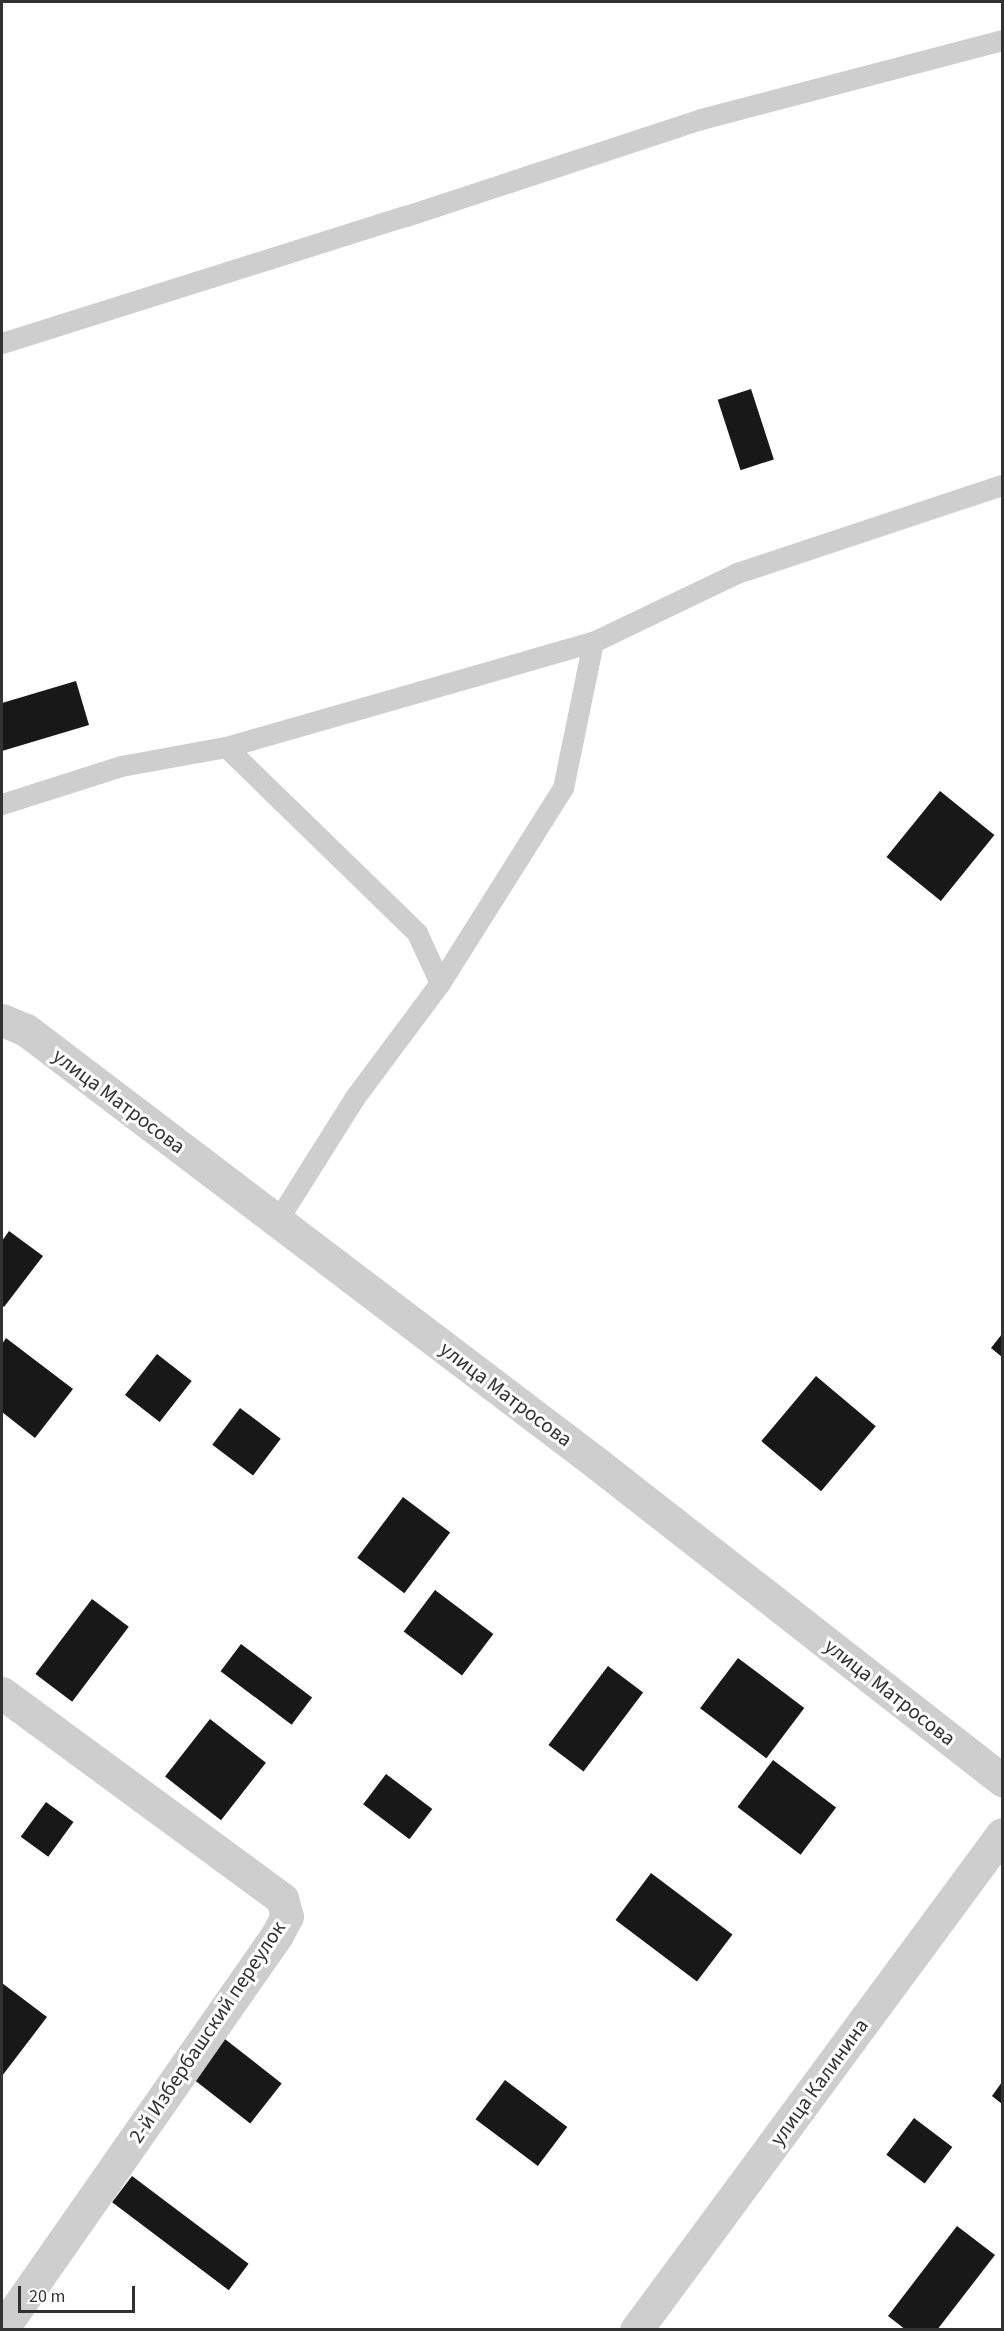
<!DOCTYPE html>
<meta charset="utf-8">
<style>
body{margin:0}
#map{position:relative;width:1004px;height:2331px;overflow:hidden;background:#fff;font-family:"Source Sans 3",sans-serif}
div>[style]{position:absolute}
.building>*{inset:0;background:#181818;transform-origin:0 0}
.lane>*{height:21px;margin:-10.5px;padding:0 10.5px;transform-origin:10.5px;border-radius:10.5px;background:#cecece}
.street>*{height:33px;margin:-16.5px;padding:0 16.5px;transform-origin:16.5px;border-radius:16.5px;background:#cecece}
span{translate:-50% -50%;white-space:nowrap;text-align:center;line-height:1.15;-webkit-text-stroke:6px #fff;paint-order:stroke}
.street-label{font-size:21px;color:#313131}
.frame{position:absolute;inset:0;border:3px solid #313131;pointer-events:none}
.scale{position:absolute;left:18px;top:2286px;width:117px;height:27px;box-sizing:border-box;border:3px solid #313131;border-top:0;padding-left:8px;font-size:18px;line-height:21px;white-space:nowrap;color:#313131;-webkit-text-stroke:4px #fff;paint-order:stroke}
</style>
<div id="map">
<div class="building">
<div style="left:751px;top:389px;width:74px;height:35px;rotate:72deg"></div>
<div style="clip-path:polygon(76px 681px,89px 725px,2px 751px,2px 703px)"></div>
<div style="left:940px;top:791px;width:70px;height:85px;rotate:39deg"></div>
<div style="clip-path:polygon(9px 1231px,43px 1256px,4px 1307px,2px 1305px,2px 1241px)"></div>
<div style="clip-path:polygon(1002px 1334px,1002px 1357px,991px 1348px)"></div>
<div style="clip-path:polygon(6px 1338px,73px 1389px,35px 1438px,2px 1412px,2px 1344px)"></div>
<div style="left:157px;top:1354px;width:44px;height:52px;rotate:38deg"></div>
<div style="left:816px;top:1376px;width:78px;height:85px;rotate:40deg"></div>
<div style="left:240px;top:1408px;width:51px;height:46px;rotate:37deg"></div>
<div style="left:403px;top:1497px;width:59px;height:76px;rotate:37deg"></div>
<div style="left:435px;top:1590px;width:73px;height:52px;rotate:37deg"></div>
<div style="left:92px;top:1599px;width:46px;height:94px;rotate:37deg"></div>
<div style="left:241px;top:1644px;width:89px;height:34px;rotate:37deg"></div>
<div style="left:738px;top:1658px;width:83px;height:63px;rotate:37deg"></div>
<div style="left:608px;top:1666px;width:44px;height:99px;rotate:37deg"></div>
<div style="left:210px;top:1719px;width:71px;height:73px;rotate:38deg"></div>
<div style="left:773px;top:1760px;width:79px;height:59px;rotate:37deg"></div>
<div style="left:386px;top:1774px;width:58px;height:38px;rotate:37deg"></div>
<div style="left:46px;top:1802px;width:34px;height:43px;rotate:36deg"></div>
<div style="left:651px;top:1873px;width:102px;height:59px;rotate:37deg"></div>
<div style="clip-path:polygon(2px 1983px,47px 2017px,2px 2076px)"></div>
<div style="left:221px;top:2036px;width:77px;height:51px;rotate:38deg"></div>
<div style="left:505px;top:2080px;width:78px;height:49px;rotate:37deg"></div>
<div style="clip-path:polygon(1002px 2082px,1002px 2104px,992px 2096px)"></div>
<div style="left:914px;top:2118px;width:48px;height:46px;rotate:37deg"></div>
<div style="left:132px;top:2176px;width:146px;height:33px;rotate:37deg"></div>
<div style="clip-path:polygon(957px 2226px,995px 2255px,937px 2330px,906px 2330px,888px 2316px)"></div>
</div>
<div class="lane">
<div style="left:2px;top:343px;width:423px;rotate:-17.5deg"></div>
<div style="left:406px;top:216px;width:311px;rotate:-18.2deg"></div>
<div style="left:701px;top:119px;width:311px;rotate:-14.7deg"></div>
<div style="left:226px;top:747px;width:382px;rotate:-16deg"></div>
<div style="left:2px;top:804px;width:125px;rotate:-17.7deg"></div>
<div style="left:121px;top:766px;width:107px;rotate:-10.3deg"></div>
<div style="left:226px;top:747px;width:267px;rotate:44.2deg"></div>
<div style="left:417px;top:933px;width:55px;rotate:65.3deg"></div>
<div style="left:277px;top:1221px;width:146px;rotate:-57.8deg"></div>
<div style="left:355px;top:1097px;width:142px;rotate:-53.3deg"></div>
<div style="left:440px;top:983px;width:231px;rotate:-57.8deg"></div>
<div style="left:563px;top:788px;width:149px;rotate:-78.4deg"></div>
<div style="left:593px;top:642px;width:160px;rotate:-25.6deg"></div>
<div style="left:737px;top:573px;width:279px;rotate:-18.4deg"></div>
</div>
<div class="street">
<div style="left:2px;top:1020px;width:26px;rotate:23deg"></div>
<div style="left:26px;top:1030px;width:719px;rotate:37.2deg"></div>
<div style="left:599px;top:1465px;width:512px;rotate:38.01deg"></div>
<div style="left:2px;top:1693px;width:348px;rotate:36.3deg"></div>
<div style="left:282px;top:1899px;width:18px;rotate:74deg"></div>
<div style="left:287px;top:1916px;width:21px;rotate:118deg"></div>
<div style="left:277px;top:1935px;width:480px;rotate:124.9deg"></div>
<div style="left:636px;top:2330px;width:616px;rotate:-53.58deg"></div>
</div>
<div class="street-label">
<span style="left:119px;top:1101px;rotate:37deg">улица Матросова</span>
<span style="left:506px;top:1394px;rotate:37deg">улица Матросова</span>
<span style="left:890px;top:1692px;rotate:38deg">улица Матросова</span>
<span style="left:207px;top:2032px;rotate:-56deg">2-й Избербашский переулок</span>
<span style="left:819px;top:2082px;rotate:-54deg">улица Калинина</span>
</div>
<div class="frame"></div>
<div class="scale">20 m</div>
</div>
